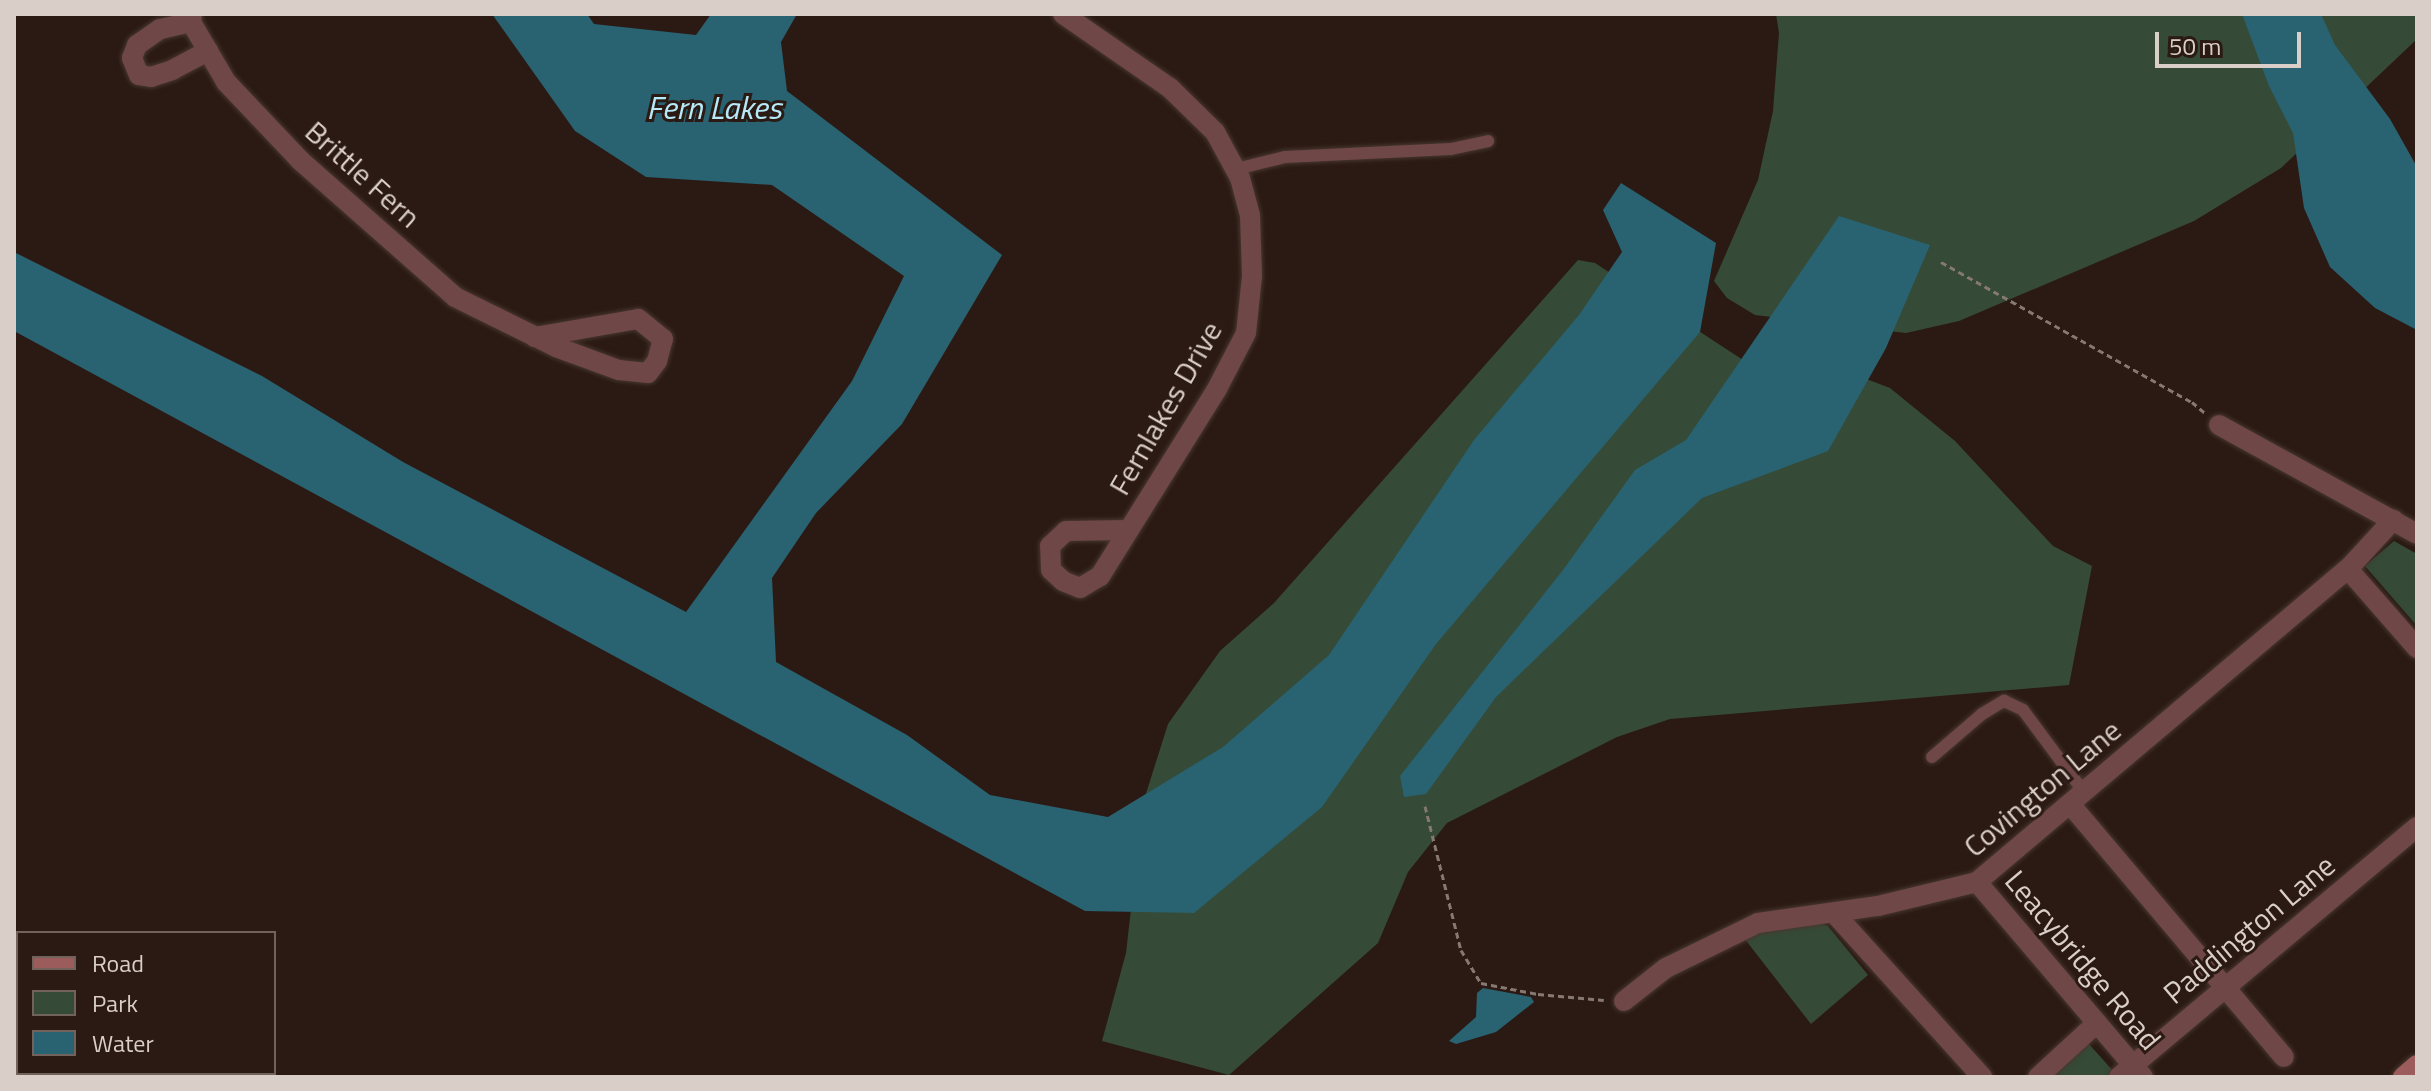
<!DOCTYPE html>
<style>
body{margin:0}
#map{position:relative;width:2431px;height:1091px;overflow:hidden;background:#2b1a13;font-family:"Titillium Web",sans-serif}
div>[style]{position:absolute}
.green>*{inset:0;background:#354b37}
.water>*{inset:0;background:#296271}
.path>*{height:3px;margin-top:-1.5px;transform-origin:0;background:repeating-linear-gradient(90deg,#867872 0 6px,transparent 0 10px)}
.roads{filter:drop-shadow(0 0 2px #473730) drop-shadow(0 0 2px #473730)}
.lane>*{height:12px;margin:-6px;padding:0 6px;transform-origin:6px;border-radius:6px;background:#6f4746}
.street>*{height:20px;margin:-10px;padding:0 10px;transform-origin:10px;border-radius:10px;background:#6f4746}
.secondary>*{height:20px;margin:-10px;padding:0 10px;transform-origin:10px;border-radius:10px;background:#9c5c5b}
span{translate:-50% -50%;white-space:nowrap;text-align:center;line-height:1.15;-webkit-text-stroke:6px #2b1a13;paint-order:stroke}
.street-label{font-size:30px;color:#dacec9}
.water-label{font-size:32px;color:#b6e9f8;font-style:italic}
.frame{position:absolute;inset:0;border:16px solid #dacec9;pointer-events:none}
.legend{position:absolute;left:16px;top:931px;width:260px;height:144px;box-sizing:border-box;background:#2b1a13;border:2px solid #71625c;margin:0;padding:10px 14px;list-style:none;font-size:24px;color:#dacec9}
.legend li{display:flex;align-items:center;gap:16px;height:40px}
.legend b{width:40px;border:2px solid #71625c}
.scale{position:absolute;left:2155px;top:32px;width:146px;height:36px;box-sizing:border-box;border:4px solid #dacec9;border-top:0;padding-left:10px;font-size:24px;line-height:28px;white-space:nowrap;color:#dacec9;-webkit-text-stroke:6px #2b1a13;paint-order:stroke}
</style>
<div id="map">
<div class="green">
<div style="clip-path:polygon(1776px 14px,2417px 14px,2417px 39px,2281px 168px,2194px 221px,1959px 321px,1906px 333px,1755px 315px,1727px 298px,1714px 281px,1758px 180px,1773px 111px,1779px 33px)"></div>
<div style="clip-path:polygon(1578px 260px,1595px 263px,1746px 362px,1840px 369px,1890px 388px,1955px 441px,2053px 546px,2092px 566px,2069px 685px,1670px 719px,1617px 737px,1447px 823px,1408px 872px,1378px 943px,1229px 1075px,1102px 1041px,1126px 953px,1143px 803px,1168px 724px,1220px 651px,1274px 603px)"></div>
<div style="clip-path:polygon(2394px 541px,2417px 554px,2417px 626px,2365px 566px)"></div>
<div style="clip-path:polygon(1805px 917px,1828px 926px,1868px 975px,1811px 1024px,1744px 938px)"></div>
<div style="clip-path:polygon(2087px 1042px,2115px 1073px,2111px 1077px,2047px 1077px)"></div>
</div>
<div class="water">
<div style="clip-path:polygon(492px 14px,587px 14px,594px 24px,696px 35px,711px 14px,797px 14px,781px 42px,787px 91px,1002px 255px,902px 424px,816px 513px,772px 578px,776px 662px,907px 735px,990px 795px,1108px 817px,1223px 747px,1329px 655px,1474px 440px,1579px 315px,1622px 252px,1603px 210px,1621px 183px,1716px 243px,1700px 332px,1436px 644px,1322px 807px,1194px 913px,1085px 911px,14px 331px,14px 252px,262px 376px,403px 462px,686px 612px,852px 381px,904px 276px,772px 185px,646px 177px,575px 131px)"></div>
<div style="clip-path:polygon(2242px 14px,2321px 14px,2335px 45px,2390px 119px,2417px 167px,2417px 330px,2375px 308px,2330px 267px,2304px 208px,2293px 133px,2269px 86px)"></div>
<div style="clip-path:polygon(1839px 216px,1930px 245px,1886px 348px,1828px 451px,1702px 498px,1496px 697px,1426px 794px,1404px 797px,1400px 776px,1563px 570px,1635px 470px,1686px 440px)"></div>
<div style="clip-path:polygon(1483px 988px,1531px 997px,1534px 1002px,1496px 1032px,1456px 1044px,1449px 1041px,1476px 1017px,1477px 993px)"></div>
</div>
<div class="path">
<div style="left:1941px;top:262px;width:287px;rotate:29.2deg"></div>
<div style="left:2192px;top:402px;width:16px;rotate:40deg"></div>
<div style="left:1425px;top:806px;width:148px;rotate:76deg"></div>
<div style="left:1461px;top:950px;width:39px;rotate:59deg"></div>
<div style="left:1481px;top:983px;width:58px;rotate:10.9deg"></div>
<div style="left:1538px;top:994px;width:66px;rotate:5.2deg"></div>
</div>
<div class="roads">
<div class="lane">
<div style="left:1236px;top:169px;width:50px;rotate:-13.8deg"></div>
<div style="left:1285px;top:157px;width:166px;rotate:-2.8deg"></div>
<div style="left:1451px;top:149px;width:38px;rotate:-12deg"></div>
<div style="left:1932px;top:757px;width:66px;rotate:-40.7deg"></div>
<div style="left:1982px;top:714px;width:26px;rotate:-31deg"></div>
<div style="left:2004px;top:701px;width:21px;rotate:25deg"></div>
<div style="left:2023px;top:710px;width:102px;rotate:53.4deg"></div>
</div>
<div class="street">
<div style="left:192px;top:14px;width:8px;rotate:97deg"></div>
<div style="left:191px;top:22px;width:69px;rotate:59.7deg"></div>
<div style="left:226px;top:82px;width:109px;rotate:46.5deg"></div>
<div style="left:301px;top:161px;width:205px;rotate:41.4deg"></div>
<div style="left:455px;top:297px;width:113px;rotate:26.3deg"></div>
<div style="left:556px;top:347px;width:67px;rotate:20.1deg"></div>
<div style="left:619px;top:370px;width:29px;rotate:6deg"></div>
<div style="left:648px;top:373px;width:15px;rotate:-53deg"></div>
<div style="left:657px;top:361px;width:23px;rotate:-75deg"></div>
<div style="left:663px;top:339px;width:32px;rotate:-141deg"></div>
<div style="left:638px;top:319px;width:105px;rotate:170.1deg"></div>
<div style="left:1063px;top:14px;width:130px;rotate:34.7deg"></div>
<div style="left:1170px;top:88px;width:63px;rotate:44.4deg"></div>
<div style="left:1215px;top:132px;width:52px;rotate:61.5deg"></div>
<div style="left:1240px;top:178px;width:38px;rotate:75deg"></div>
<div style="left:1250px;top:215px;width:61px;rotate:88.1deg"></div>
<div style="left:1252px;top:276px;width:57px;rotate:96deg"></div>
<div style="left:1246px;top:333px;width:63px;rotate:117.4deg"></div>
<div style="left:1217px;top:389px;width:221px;rotate:122deg"></div>
<div style="left:1100px;top:576px;width:23px;rotate:149deg"></div>
<div style="left:1080px;top:588px;width:18px;rotate:-158deg"></div>
<div style="left:1063px;top:581px;width:16px;rotate:-137deg"></div>
<div style="left:1051px;top:570px;width:24px;rotate:-92deg"></div>
<div style="left:1050px;top:546px;width:22px;rotate:-43deg"></div>
<div style="left:1066px;top:531px;width:61px;rotate:-0.9deg"></div>
<div style="left:191px;top:22px;width:32px;rotate:167deg"></div>
<div style="left:160px;top:29px;width:28px;rotate:145deg"></div>
<div style="left:137px;top:45px;width:14px;rotate:111deg"></div>
<div style="left:132px;top:58px;width:18px;rotate:68deg"></div>
<div style="left:139px;top:75px;width:12px;rotate:9deg"></div>
<div style="left:151px;top:77px;width:22px;rotate:-18deg"></div>
<div style="left:172px;top:70px;width:41px;rotate:-27.8deg"></div>
<div style="left:2219px;top:425px;width:226px;rotate:28.8deg"></div>
<div style="left:2348px;top:569px;width:105px;rotate:48.9deg"></div>
<div style="left:2070px;top:804px;width:331px;rotate:49.8deg"></div>
<div style="left:1977px;top:882px;width:256px;rotate:49.6deg"></div>
<div style="left:1834px;top:913px;width:221px;rotate:47.9deg"></div>
<div style="left:1624px;top:1001px;width:53px;rotate:-38.2deg"></div>
<div style="left:1666px;top:968px;width:102px;rotate:-26.1deg"></div>
<div style="left:1758px;top:923px;width:121px;rotate:-8.1deg"></div>
<div style="left:1878px;top:906px;width:102px;rotate:-13.6deg"></div>
<div style="left:1977px;top:882px;width:485px;rotate:-40.2deg"></div>
<div style="left:2348px;top:569px;width:67px;rotate:-47.4deg"></div>
<div style="left:2038px;top:1077px;width:80px;rotate:-42.5deg"></div>
<div style="left:2119px;top:1077px;width:389px;rotate:-40deg"></div>
</div>
<div class="secondary">
<div style="left:2403px;top:1077px;width:18px;rotate:-41deg"></div>
</div>
</div>
<div class="street-label">
<span style="left:363px;top:174px;rotate:42deg">Brittle Fern</span>
<span style="left:1165px;top:408px;rotate:-60deg">Fernlakes Drive</span>
<span style="left:2042px;top:788px;rotate:-40deg">Covington Lane</span>
<span style="left:2249px;top:929px;rotate:-40deg">Paddington Lane</span>
<span style="left:2083px;top:960px;rotate:50deg">Leacybridge Road</span>
</div>
<div class="water-label">
<span style="left:714px;top:107px">Fern Lakes</span>
</div>
<div class="frame"></div>
<ul class="legend">
<li><b style="height:10px;background:#9c5c5b"></b>Road</li>
<li><b style="height:22px;background:#354b37"></b>Park</li>
<li><b style="height:22px;background:#296271"></b>Water</li>
</ul>
<div class="scale">50 m</div>
</div>
